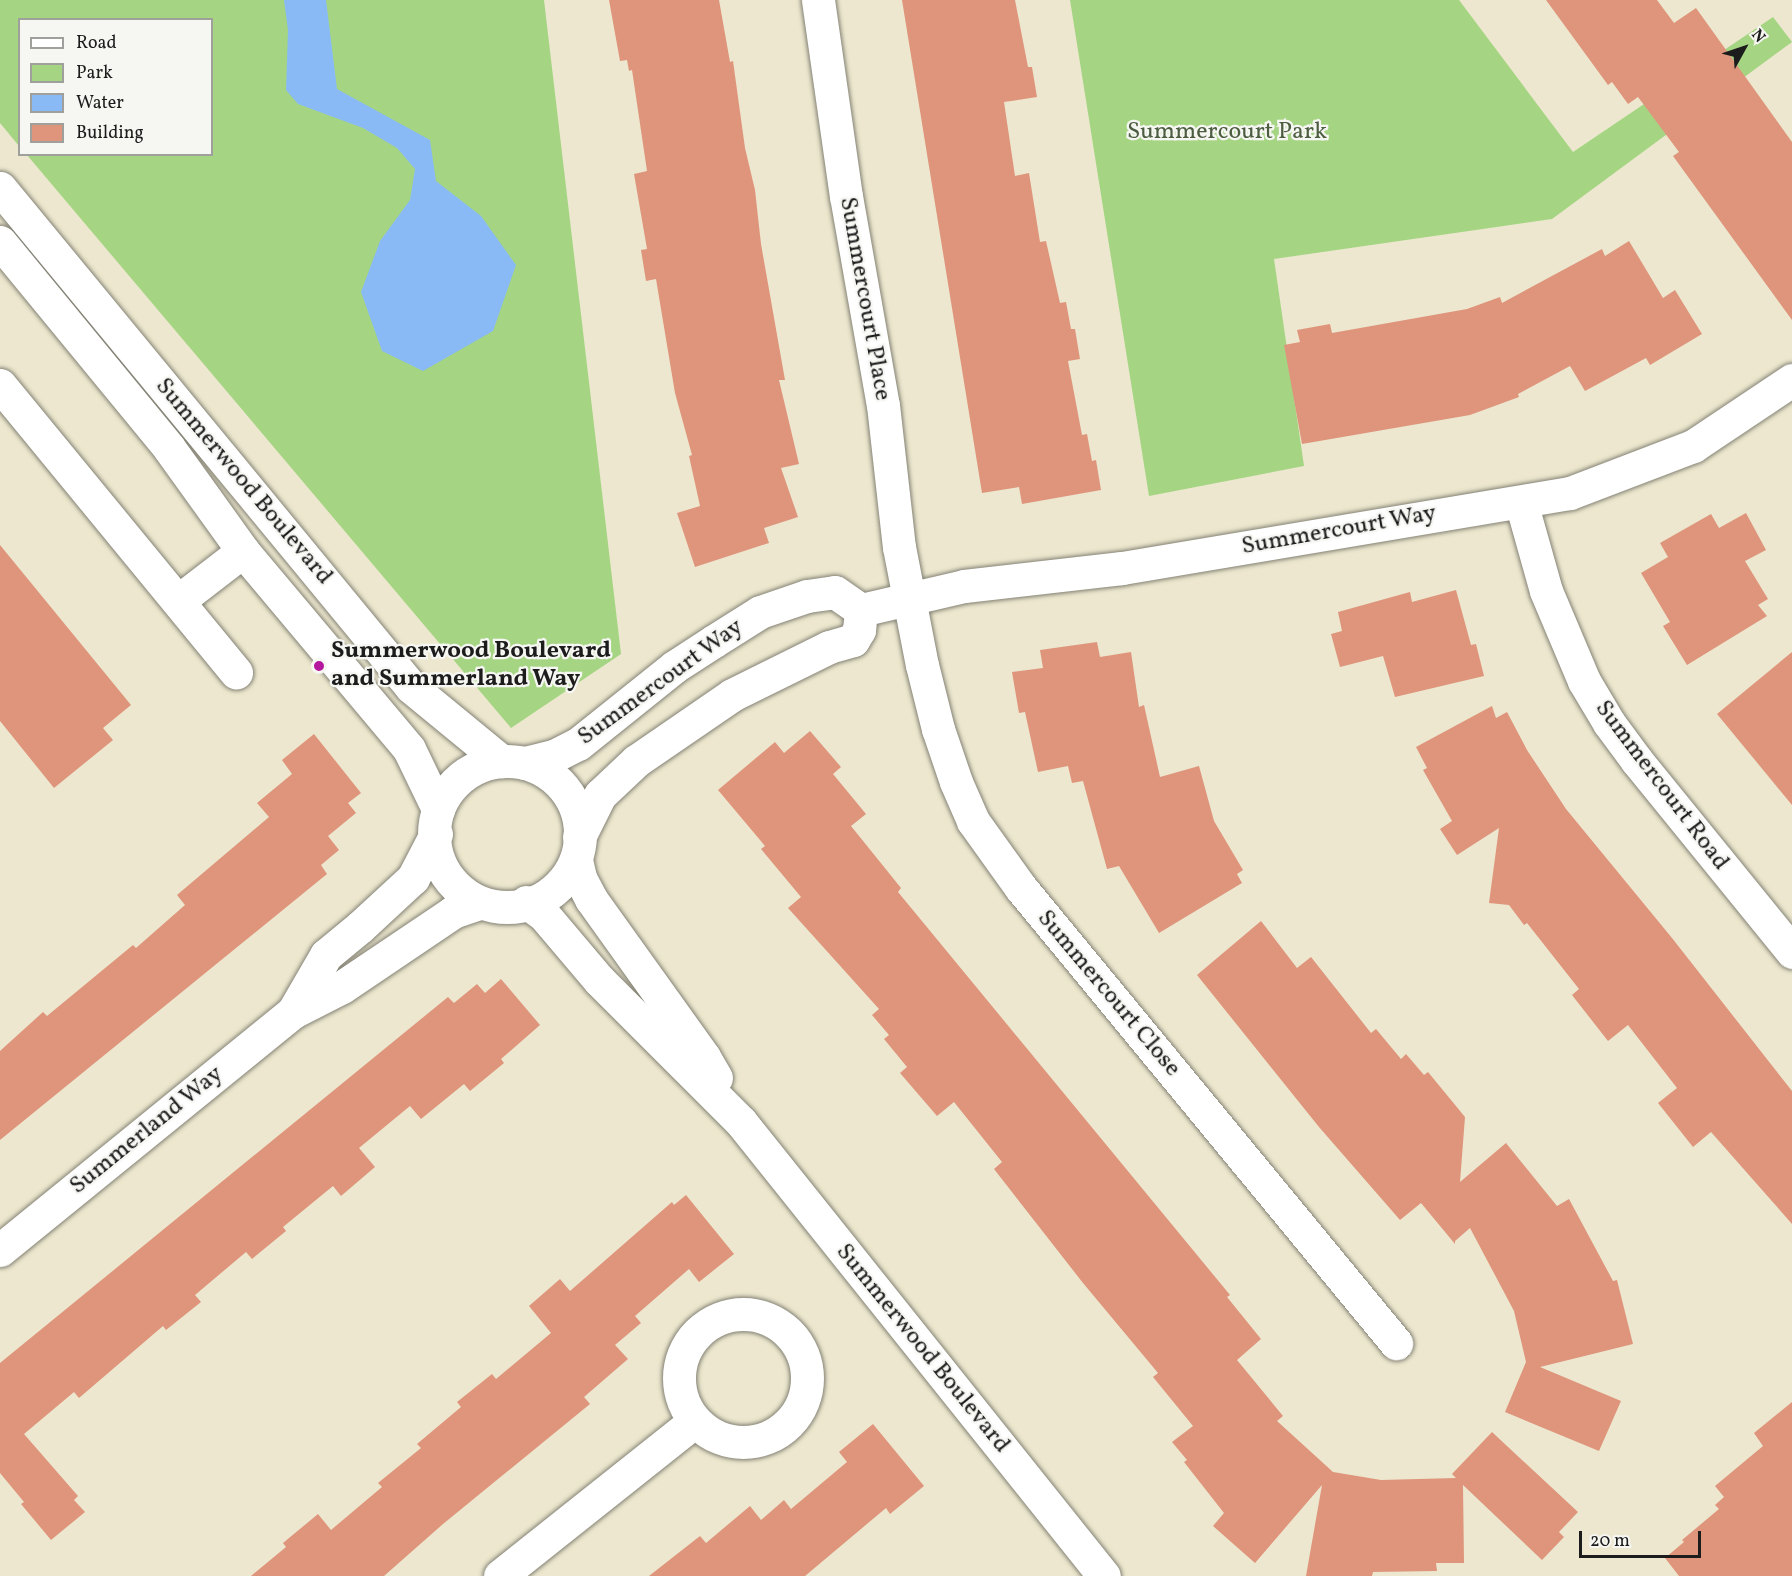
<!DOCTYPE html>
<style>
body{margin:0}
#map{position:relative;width:1792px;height:1576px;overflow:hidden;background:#ece7ce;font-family:Vollkorn,serif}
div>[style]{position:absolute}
.green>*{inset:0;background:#a5d583}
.water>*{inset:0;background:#89baf5}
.building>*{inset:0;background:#de957c}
.roads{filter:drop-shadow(0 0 2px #848275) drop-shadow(0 0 2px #848275)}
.minor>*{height:33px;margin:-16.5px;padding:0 16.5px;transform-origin:16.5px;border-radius:16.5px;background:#fff}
.minor>.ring{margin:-16.5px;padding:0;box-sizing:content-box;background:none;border:33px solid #fff;border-radius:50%}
.dots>*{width:16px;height:16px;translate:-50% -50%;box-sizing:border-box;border:3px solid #f6f6f2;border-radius:50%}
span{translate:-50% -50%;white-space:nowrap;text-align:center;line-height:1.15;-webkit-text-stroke:4.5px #f6f6f2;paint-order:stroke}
.park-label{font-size:24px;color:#4c5d40}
.street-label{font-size:24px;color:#1c1c1c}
.poi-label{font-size:24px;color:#1c1c1c;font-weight:700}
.left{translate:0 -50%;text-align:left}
.legend{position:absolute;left:18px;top:18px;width:195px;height:138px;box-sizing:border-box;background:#f6f6f2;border:2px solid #9f9f9c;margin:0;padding:8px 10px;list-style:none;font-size:18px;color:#1c1c1c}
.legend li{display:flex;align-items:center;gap:12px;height:30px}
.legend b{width:30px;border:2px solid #9f9f9c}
.north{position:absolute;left:1714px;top:18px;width:60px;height:60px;-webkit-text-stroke:4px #f6f6f2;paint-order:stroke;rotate:50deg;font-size:16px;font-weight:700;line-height:24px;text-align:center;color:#1c1c1c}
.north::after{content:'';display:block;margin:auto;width:21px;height:27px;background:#1c1c1c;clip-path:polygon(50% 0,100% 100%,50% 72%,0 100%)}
.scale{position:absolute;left:1579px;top:1531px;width:122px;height:27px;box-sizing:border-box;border:3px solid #1c1c1c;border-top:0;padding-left:8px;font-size:18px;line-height:21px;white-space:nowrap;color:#1c1c1c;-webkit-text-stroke:4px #f6f6f2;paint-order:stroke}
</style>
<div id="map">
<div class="green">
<div style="clip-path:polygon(0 0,544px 0,621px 654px,511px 728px,27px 155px,212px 154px,212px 20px,20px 20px,19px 146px,0 123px)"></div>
<div style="clip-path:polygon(1070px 0,1459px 0,1573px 152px,1773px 17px,1792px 42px,1552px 219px,1274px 259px,1304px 466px,1149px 496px)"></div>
</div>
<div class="water">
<div style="clip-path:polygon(284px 0,326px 0,337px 89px,430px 140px,436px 181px,481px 216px,516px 265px,493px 331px,423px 371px,382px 351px,361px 292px,380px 241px,410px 200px,415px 169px,397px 148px,363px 128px,298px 104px,286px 90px,288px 30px)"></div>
</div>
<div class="building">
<div style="clip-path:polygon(609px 0,719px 0,730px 62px,733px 61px,745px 148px,755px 190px,761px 244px,785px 380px,779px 380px,799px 464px,781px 468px,798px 517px,764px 528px,769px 543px,695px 567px,677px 513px,700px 506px,689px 456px,692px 455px,675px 393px,656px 279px,646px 281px,641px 250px,647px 249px,634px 174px,647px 171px,632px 70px,629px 71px,627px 60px,620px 61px)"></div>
<div style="clip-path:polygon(902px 0,1015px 0,1028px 67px,1032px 67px,1037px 97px,1004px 102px,1015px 176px,1029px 173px,1040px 242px,1046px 241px,1060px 303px,1066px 302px,1071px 329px,1075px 329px,1080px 359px,1068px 361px,1082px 435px,1087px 434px,1092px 461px,1096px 460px,1101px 490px,1022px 504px,1019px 487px,982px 493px)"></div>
<div style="clip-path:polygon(1546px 0,1657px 0,1674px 23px,1696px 8px,1792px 142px,1792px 320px,1673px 156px,1679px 152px,1638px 97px,1628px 104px,1612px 82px,1608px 85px)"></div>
<div style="clip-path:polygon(1629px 241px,1663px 298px,1675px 290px,1702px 334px,1650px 365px,1646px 358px,1585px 391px,1570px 366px,1518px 394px,1519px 397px,1470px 415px,1302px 444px,1284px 345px,1300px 342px,1297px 330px,1330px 324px,1332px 333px,1467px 309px,1500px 297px,1502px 303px,1602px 249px,1605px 256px)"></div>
<div style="clip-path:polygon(1746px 513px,1766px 550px,1745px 561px,1768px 599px,1758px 605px,1767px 616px,1687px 665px,1663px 626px,1670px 622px,1641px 573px,1668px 557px,1660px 543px,1711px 514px,1719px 528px)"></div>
<div style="clip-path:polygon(0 545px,131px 705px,103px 728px,113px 740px,54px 788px,0 721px)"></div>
<div style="clip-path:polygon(1456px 590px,1471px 645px,1476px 644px,1484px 676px,1395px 697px,1383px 656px,1340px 667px,1331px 634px,1342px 631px,1338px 612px,1410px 592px,1412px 602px)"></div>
<div style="clip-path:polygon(1097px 642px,1100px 657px,1131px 652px,1139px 707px,1144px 705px,1160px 777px,1199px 766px,1214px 821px,1243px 870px,1237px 874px,1242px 883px,1159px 933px,1119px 866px,1107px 869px,1083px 781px,1072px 783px,1068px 766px,1038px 772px,1025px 712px,1019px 713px,1012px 672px,1043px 668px,1040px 650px)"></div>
<div style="clip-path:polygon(1792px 652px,1792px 805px,1717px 714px)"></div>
<div style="clip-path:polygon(1492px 706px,1496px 718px,1507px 712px,1527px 750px,1566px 809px,1672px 938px,1792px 1091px,1792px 1224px,1711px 1132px,1693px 1147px,1658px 1103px,1677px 1088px,1628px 1025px,1608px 1041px,1572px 995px,1579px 989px,1527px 923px,1524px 925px,1509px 905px,1489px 903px,1499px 828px,1457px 855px,1440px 829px,1452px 821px,1423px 770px,1427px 768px,1416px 747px)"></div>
<div style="clip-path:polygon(810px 731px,841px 767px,833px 774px,866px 814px,851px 826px,901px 888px,898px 892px,1230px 1295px,1227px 1297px,1261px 1339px,1237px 1360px,1283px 1416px,1277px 1421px,1333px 1472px,1381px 1480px,1456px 1478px,1452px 1474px,1492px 1432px,1578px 1512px,1559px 1532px,1564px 1537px,1542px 1560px,1463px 1485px,1464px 1563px,1436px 1563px,1437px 1571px,1373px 1572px,1372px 1576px,1306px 1576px,1322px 1485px,1255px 1563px,1213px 1526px,1224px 1513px,1184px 1462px,1187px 1460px,1172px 1442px,1193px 1426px,1153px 1377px,1158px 1373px,1083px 1283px,994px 1169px,1002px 1162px,954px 1102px,937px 1116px,900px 1073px,907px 1067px,884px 1039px,889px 1035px,872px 1015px,879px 1009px,788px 908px,801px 897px,761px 849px,765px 846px,718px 790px,775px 742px,784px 753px)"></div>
<div style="clip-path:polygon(314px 734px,361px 793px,348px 803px,356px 813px,328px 836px,339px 850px,321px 865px,327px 874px,0 1140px,0 1051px,43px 1012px,47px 1016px,133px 945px,136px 948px,185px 905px,177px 895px,269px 817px,257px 803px,292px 774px,282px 760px)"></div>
<div style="clip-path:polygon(1261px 921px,1297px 968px,1311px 957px,1371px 1033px,1376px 1029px,1401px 1059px,1406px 1054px,1424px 1075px,1428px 1072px,1465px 1117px,1460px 1182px,1506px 1143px,1557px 1206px,1569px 1199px,1613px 1281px,1617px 1280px,1633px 1344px,1540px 1367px,1621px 1401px,1599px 1451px,1505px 1412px,1526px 1362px,1514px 1311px,1470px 1228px,1455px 1241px,1455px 1244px,1421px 1203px,1400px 1220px,1319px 1127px,1197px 975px)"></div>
<div style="clip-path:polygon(501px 979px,540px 1025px,501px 1059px,504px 1063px,470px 1091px,464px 1084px,421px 1119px,410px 1106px,359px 1148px,375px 1167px,341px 1196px,333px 1186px,283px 1227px,286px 1231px,252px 1259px,246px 1252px,195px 1295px,201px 1302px,166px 1330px,163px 1326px,79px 1398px,74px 1392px,24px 1434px,78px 1496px,74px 1500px,85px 1512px,51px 1540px,21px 1504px,24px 1502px,0 1473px,0 1363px,448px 997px,454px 1003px,477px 984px,485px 993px)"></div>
<div style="clip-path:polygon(686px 1195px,734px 1254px,699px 1282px,689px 1269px,635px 1316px,641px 1323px,615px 1345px,628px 1359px,584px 1397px,590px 1404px,443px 1524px,384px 1576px,251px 1576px,286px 1547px,283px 1543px,318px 1514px,331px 1530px,382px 1487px,378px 1483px,421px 1448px,417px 1444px,461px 1407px,457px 1402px,492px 1374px,496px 1379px,551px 1333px,529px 1306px,560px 1279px,570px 1291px,672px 1202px,674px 1205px)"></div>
<div style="clip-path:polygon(1792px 1402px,1792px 1576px,1679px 1576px,1665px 1558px,1684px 1542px,1682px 1540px,1719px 1509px,1715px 1505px,1724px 1497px,1715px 1486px,1763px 1446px,1754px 1433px)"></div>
<div style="clip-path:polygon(873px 1424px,924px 1486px,890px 1514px,886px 1508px,805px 1576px,649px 1576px,700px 1536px,706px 1543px,750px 1506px,761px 1520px,784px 1500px,791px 1509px,847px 1462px,839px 1452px)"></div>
</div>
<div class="roads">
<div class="minor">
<div style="left:818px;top:0;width:198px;rotate:81.9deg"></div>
<div style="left:846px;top:196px;width:212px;rotate:80deg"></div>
<div style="left:883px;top:405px;width:143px;rotate:83.6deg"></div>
<div style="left:899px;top:547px;width:120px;rotate:79deg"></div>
<div style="left:922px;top:665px;width:66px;rotate:76deg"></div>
<div style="left:938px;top:729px;width:56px;rotate:71.2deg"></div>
<div style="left:956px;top:782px;width:43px;rotate:66.4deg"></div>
<div style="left:973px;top:821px;width:82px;rotate:54.4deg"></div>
<div style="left:1021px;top:888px;width:590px;rotate:50.51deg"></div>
<div style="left:0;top:188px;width:646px;rotate:50.52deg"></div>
<div style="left:411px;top:687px;width:117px;rotate:39.4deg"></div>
<div style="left:0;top:242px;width:266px;rotate:50.6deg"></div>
<div style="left:169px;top:448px;width:127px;rotate:54.3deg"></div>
<div style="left:243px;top:551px;width:258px;rotate:50deg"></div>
<div style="left:409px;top:749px;width:67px;rotate:64.2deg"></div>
<div style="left:0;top:385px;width:372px;rotate:50.6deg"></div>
<div style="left:1521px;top:502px;width:92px;rotate:74.3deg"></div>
<div style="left:1546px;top:591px;width:98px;rotate:67.1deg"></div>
<div style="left:1584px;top:681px;width:49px;rotate:59.2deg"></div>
<div style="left:1609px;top:723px;width:47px;rotate:53.6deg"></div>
<div style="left:1637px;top:761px;width:246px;rotate:50.9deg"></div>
<div style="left:178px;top:601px;width:82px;rotate:-37.6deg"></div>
<div class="ring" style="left:434px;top:761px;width:113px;height:113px"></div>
<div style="left:525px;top:763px;width:30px;rotate:-14deg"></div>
<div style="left:554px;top:756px;width:27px;rotate:-27deg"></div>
<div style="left:578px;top:744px;width:123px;rotate:-38.7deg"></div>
<div style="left:674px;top:667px;width:48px;rotate:-33deg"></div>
<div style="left:714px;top:641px;width:54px;rotate:-32.2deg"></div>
<div style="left:760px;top:612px;width:50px;rotate:-18.8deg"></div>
<div style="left:807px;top:596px;width:28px;rotate:-8deg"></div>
<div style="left:835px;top:592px;width:32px;rotate:35deg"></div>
<div style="left:861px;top:610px;width:106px;rotate:-13.1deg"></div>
<div style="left:964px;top:586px;width:159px;rotate:-6.5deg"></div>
<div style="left:1122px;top:568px;width:454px;rotate:-9.5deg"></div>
<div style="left:1570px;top:493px;width:132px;rotate:-20.9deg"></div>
<div style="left:1693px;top:446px;width:119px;rotate:-33.7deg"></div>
<div style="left:436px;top:834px;width:50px;rotate:117.6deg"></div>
<div style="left:413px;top:878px;width:72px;rotate:137.2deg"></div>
<div style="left:360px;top:927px;width:44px;rotate:140.5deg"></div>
<div style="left:326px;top:955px;width:66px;rotate:120.1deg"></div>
<div style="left:293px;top:1012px;width:55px;rotate:-27deg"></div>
<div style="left:342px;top:987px;width:134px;rotate:-34deg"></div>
<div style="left:453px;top:912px;width:28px;rotate:-19deg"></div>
<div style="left:579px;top:837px;width:47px;rotate:-63.4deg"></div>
<div style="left:600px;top:795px;width:50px;rotate:-43.4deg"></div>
<div style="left:636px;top:761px;width:116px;rotate:-34.5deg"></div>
<div style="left:732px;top:695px;width:108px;rotate:-26.3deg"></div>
<div style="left:829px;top:647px;width:25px;rotate:-16deg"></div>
<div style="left:853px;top:640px;width:12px;rotate:-59deg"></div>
<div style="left:859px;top:630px;width:20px;rotate:-84deg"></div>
<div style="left:576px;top:860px;width:18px;rotate:77deg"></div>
<div style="left:580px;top:878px;width:24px;rotate:62deg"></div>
<div style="left:591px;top:899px;width:194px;rotate:54.4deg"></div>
<div style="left:704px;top:1057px;width:24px;rotate:60deg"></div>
<div style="left:526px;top:902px;width:22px;rotate:36deg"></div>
<div style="left:544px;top:915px;width:85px;rotate:49.8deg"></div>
<div style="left:599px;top:980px;width:201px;rotate:45deg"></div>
<div style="left:741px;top:1122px;width:581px;rotate:51.36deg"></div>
<div style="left:0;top:1250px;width:377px;rotate:-39.1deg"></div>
<div class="ring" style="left:679px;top:1314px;width:95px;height:95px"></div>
<div style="left:500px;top:1576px;width:249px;rotate:-38.5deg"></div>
</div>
</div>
<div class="dots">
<div style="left:319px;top:666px;background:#b5179e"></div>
</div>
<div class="park-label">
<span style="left:1227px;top:133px">Summercourt Park</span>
</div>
<div class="street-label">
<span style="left:864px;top:299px;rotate:80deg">Summercourt Place</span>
<span style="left:243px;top:482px;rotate:50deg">Summerwood Boulevard</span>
<span style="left:1339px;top:531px;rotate:-10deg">Summercourt Way</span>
<span style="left:661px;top:683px;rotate:-36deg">Summercourt Way</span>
<span style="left:1661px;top:786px;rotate:53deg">Summercourt Road</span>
<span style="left:1108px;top:994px;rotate:50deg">Summercourt Close</span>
<span style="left:147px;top:1131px;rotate:-39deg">Summerland Way</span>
<span style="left:922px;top:1349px;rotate:51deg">Summerwood Boulevard</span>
</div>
<div class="poi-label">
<span class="left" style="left:331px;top:666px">Summerwood Boulevard<br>and Summerland Way</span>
</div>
<ul class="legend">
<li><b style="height:8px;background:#fff"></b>Road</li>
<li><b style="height:16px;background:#a5d583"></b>Park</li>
<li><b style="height:16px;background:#89baf5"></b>Water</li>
<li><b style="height:16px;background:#de957c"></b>Building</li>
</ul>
<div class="north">N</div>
<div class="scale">20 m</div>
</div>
